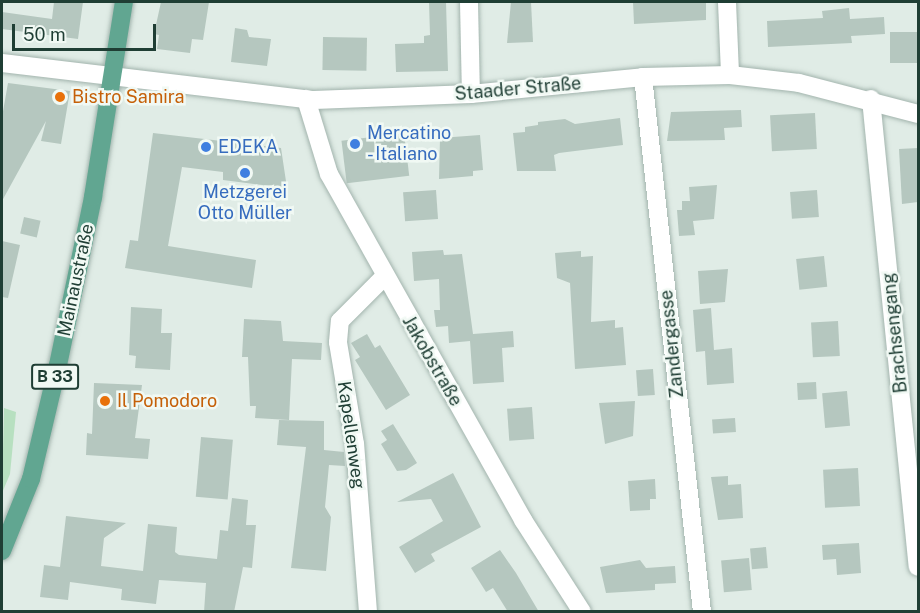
<!DOCTYPE html>
<meta charset="utf-8">
<style>
body{margin:0}
#map{position:relative;width:920px;height:613px;overflow:hidden;background:#e0ece6;font-family:"Public Sans",sans-serif}
div>[style]{position:absolute}
.green>*{inset:0;background:#b7e0c0}
.building>*{inset:0;background:#b5c7bf;transform-origin:0 0}
.roads{filter:drop-shadow(0 0 2px #a2b4ad) drop-shadow(0 0 2px #a2b4ad)}
.street>*{height:18px;margin:-9px;padding:0 9px;transform-origin:9px;border-radius:9px;background:#fff}
.primary>*{height:18px;margin:-9px;padding:0 9px;transform-origin:9px;border-radius:9px;background:#61a691}
.dots>*{width:16px;height:16px;translate:-50% -50%;box-sizing:border-box;border:3px solid #f1f9f4;border-radius:50%}
span{translate:-50% -50%;white-space:nowrap;text-align:center;line-height:1.15;-webkit-text-stroke:5px #f1f9f4;paint-order:stroke}
.shield-label span{padding:2px 4px;background:#f1f9f4;border:2px solid;border-radius:4px;-webkit-text-stroke-width:0}
.shield-label{font-size:16px;color:#1f3e34;font-weight:700}
.street-label{font-size:18px;color:#1f3e34}
.food-label{font-size:18px;color:#c56008}
.left{translate:0 -50%;text-align:left}
.shop-label{font-size:18px;color:#366cbe}
.frame{position:absolute;inset:0;border:3px solid #1f3e34;pointer-events:none}
.scale{position:absolute;left:12px;top:24px;width:144px;height:27px;box-sizing:border-box;border:3px solid #1f3e34;border-top:0;padding-left:8px;font-size:18px;line-height:21px;white-space:nowrap;color:#1f3e34;-webkit-text-stroke:4px #f1f9f4;paint-order:stroke}
</style>
<div id="map">
<div class="green">
<div style="clip-path:polygon(4px 408px,16px 412px,10px 474px,2px 493px)"></div>
</div>
<div class="building">
<div style="clip-path:polygon(54px 2px,83px 2px,78px 39px,2px 29px,2px 12px,52px 19px)"></div>
<div style="clip-path:polygon(161px 2px,209px 2px,203px 40px,192px 39px,190px 53px,157px 49px,159px 35px,154px 34px)"></div>
<div style="clip-path:polygon(429px 2px,446px 2px,448px 71px,396px 72px,395px 44px,424px 43px,424px 36px,430px 35px)"></div>
<div style="clip-path:polygon(511px 2px,531px 2px,533px 42px,507px 43px)"></div>
<div style="clip-path:polygon(633px 2px,706px 2px,706px 20px,634px 24px)"></div>
<div style="clip-path:polygon(849px 8px,850px 19px,884px 17px,885px 34px,851px 36px,852px 43px,768px 47px,767px 21px,823px 18px,822px 11px)"></div>
<div style="clip-path:polygon(235px 28px,247px 30px,249px 37px,271px 39px,267px 66px,231px 62px)"></div>
<div style="left:918px;top:32px;width:31px;height:28px;rotate:90deg"></div>
<div style="left:323px;top:37px;width:44px;height:33px;rotate:1deg"></div>
<div style="clip-path:polygon(8px 83px,70px 91px,61px 144px,41px 141px,46px 121px,2px 201px,2px 117px)"></div>
<div style="clip-path:polygon(741px 110px,742px 127px,724px 128px,725px 140px,667px 141px,671px 112px)"></div>
<div style="left:815px;top:113px;width:36px;height:45px;rotate:87deg"></div>
<div style="clip-path:polygon(620px 118px,623px 145px,559px 153px,554px 155px,556px 171px,517px 171px,513px 133px,525px 132px,525px 127px,538px 125px,538px 122px,565px 119px,575px 124px)"></div>
<div style="clip-path:polygon(153px 133px,281px 148px,287px 188px,223px 180px,223px 172px,182px 167px,168px 246px,256px 260px,252px 288px,125px 268px,130px 240px,138px 241px)"></div>
<div style="left:404px;top:133px;width:43px;height:63px;rotate:83deg"></div>
<div style="clip-path:polygon(480px 135px,483px 170px,473px 171px,473px 176px,439px 179px,440px 138px)"></div>
<div style="clip-path:polygon(918px 148px,918px 202px,902px 204px,899px 149px)"></div>
<div style="clip-path:polygon(717px 185px,714px 219px,693px 221px,695px 235px,679px 236px,677px 210px,682px 210px,682px 201px,690px 201px,689px 187px)"></div>
<div style="left:436px;top:190px;width:29px;height:33px;rotate:86deg"></div>
<div style="left:817px;top:190px;width:27px;height:27px;rotate:86deg"></div>
<div style="left:24px;top:217px;width:17px;height:17px;rotate:13deg"></div>
<div style="clip-path:polygon(2px 241px,20px 245px,8px 298px,2px 297px)"></div>
<div style="clip-path:polygon(443px 250px,444px 255px,462px 254px,473px 334px,513px 331px,514px 347px,502px 348px,504px 382px,473px 384px,470px 341px,449px 343px,448px 326px,436px 327px,434px 310px,440px 310px,439px 279px,414px 281px,412px 252px)"></div>
<div style="clip-path:polygon(581px 251px,581px 257px,593px 256px,591px 322px,615px 320px,615px 328px,623px 327px,626px 365px,575px 369px,570px 283px,557px 278px,555px 253px)"></div>
<div style="left:824px;top:256px;width:31px;height:28px;rotate:84deg"></div>
<div style="clip-path:polygon(728px 269px,725px 302px,700px 304px,698px 271px)"></div>
<div style="clip-path:polygon(131px 307px,162px 309px,161px 333px,172px 333px,170px 370px,135px 368px,136px 356px,129px 355px)"></div>
<div style="clip-path:polygon(711px 308px,714px 350px,732px 348px,734px 383px,707px 385px,705px 351px,696px 352px,693px 310px)"></div>
<div style="clip-path:polygon(244px 319px,281px 321px,283px 341px,322px 343px,321px 360px,292px 359px,289px 420px,255px 418px,256px 406px,250px 406px,248px 357px,242px 357px)"></div>
<div style="left:838px;top:321px;width:35px;height:27px;rotate:87deg"></div>
<div style="clip-path:polygon(367px 334px,375px 348px,380px 345px,410px 395px,386px 410px,355px 360px,360px 357px,351px 343px)"></div>
<div style="left:653px;top:369px;width:26px;height:17px;rotate:86deg"></div>
<div style="left:816px;top:382px;width:17px;height:19px;rotate:87deg"></div>
<div style="clip-path:polygon(94px 383px,142px 385px,135px 438px,150px 439px,148px 459px,86px 455px,87px 433px,92px 434px)"></div>
<div style="left:847px;top:391px;width:35px;height:25px;rotate:85deg"></div>
<div style="clip-path:polygon(635px 401px,633px 436px,605px 444px,599px 403px)"></div>
<div style="left:532px;top:407px;width:32px;height:25px;rotate:86deg"></div>
<div style="left:735px;top:418px;width:14px;height:23px;rotate:86deg"></div>
<div style="clip-path:polygon(279px 420px,324px 421px,324px 450px,344px 452px,345px 466px,329px 465px,325px 507px,331px 517px,326px 571px,291px 568px,306px 447px,277px 445px)"></div>
<div style="clip-path:polygon(393px 424px,417px 463px,406px 470px,397px 471px,381px 444px,387px 440px,381px 431px)"></div>
<div style="left:201px;top:437px;width:32px;height:60px;rotate:5deg"></div>
<div style="left:858px;top:468px;width:38px;height:35px;rotate:87deg"></div>
<div style="clip-path:polygon(453px 473px,481px 527px,431px 554px,435px 561px,415px 573px,399px 547px,443px 521px,431px 499px,397px 502px)"></div>
<div style="clip-path:polygon(728px 476px,728px 485px,741px 484px,743px 518px,718px 520px,711px 477px)"></div>
<div style="clip-path:polygon(655px 479px,656px 499px,650px 499px,650px 510px,630px 511px,628px 481px)"></div>
<div style="clip-path:polygon(232px 498px,248px 500px,246px 525px,256px 525px,252px 568px,243px 567px,234px 612px,204px 612px,206px 583px,159px 580px,156px 604px,121px 600px,122px 589px,70px 582px,68px 600px,40px 597px,44px 565px,60px 567px,66px 516px,126px 523px,104px 538px,101px 566px,143px 571px,148px 524px,177px 527px,175px 552px,179px 555px,217px 559px,220px 530px,228px 531px)"></div>
<div style="clip-path:polygon(859px 543px,861px 573px,837px 575px,836px 559px,823px 560px,822px 545px)"></div>
<div style="left:766px;top:547px;width:21px;height:16px;rotate:85deg"></div>
<div style="clip-path:polygon(500px 550px,516px 573px,539px 612px,508px 612px,493px 588px,486px 592px,471px 568px)"></div>
<div style="left:749px;top:558px;width:32px;height:28px;rotate:85deg"></div>
<div style="clip-path:polygon(640px 560px,646px 568px,675px 566px,676px 583px,655px 584px,655px 590px,606px 593px,600px 567px)"></div>
</div>
<div class="roads">
<div class="street">
<div style="left:469px;top:2px;width:92px;rotate:88.8deg"></div>
<div style="left:727px;top:2px;width:73px;rotate:87.6deg"></div>
<div style="left:2px;top:63px;width:314px;rotate:6.8deg"></div>
<div style="left:314px;top:100px;width:157px;rotate:-2.2deg"></div>
<div style="left:471px;top:94px;width:173px;rotate:-5.6deg"></div>
<div style="left:643px;top:77px;width:87px;rotate:-1.3deg"></div>
<div style="left:730px;top:75px;width:69px;rotate:6.6deg"></div>
<div style="left:799px;top:83px;width:123px;rotate:14.6deg"></div>
<div style="left:643px;top:77px;width:538px;rotate:83.71deg"></div>
<div style="left:306px;top:99px;width:78px;rotate:73deg"></div>
<div style="left:329px;top:174px;width:397px;rotate:60.7deg"></div>
<div style="left:523px;top:520px;width:109px;rotate:57.3deg"></div>
<div style="left:871px;top:99px;width:470px;rotate:84.3deg"></div>
<div style="left:368px;top:612px;width:169px;rotate:-94.4deg"></div>
<div style="left:355px;top:444px;width:103px;rotate:-99.5deg"></div>
<div style="left:338px;top:342px;width:21px;rotate:-85deg"></div>
<div style="left:340px;top:321px;width:62px;rotate:-45deg"></div>
</div>
<div class="primary">
<div style="left:2px;top:551px;width:78px;rotate:-68.1deg"></div>
<div style="left:31px;top:479px;width:117px;rotate:-76.7deg"></div>
<div style="left:58px;top:365px;width:172px;rotate:-78.2deg"></div>
<div style="left:93px;top:197px;width:197px;rotate:-81deg"></div>
</div>
</div>
<div class="dots">
<div style="left:60px;top:97px;background:#e8710a"></div>
<div style="left:355px;top:144px;background:#3f7fe0"></div>
<div style="left:206px;top:147px;background:#3f7fe0"></div>
<div style="left:245px;top:173px;background:#3f7fe0"></div>
<div style="left:105px;top:401px;background:#e8710a"></div>
</div>
<div class="shield-label">
<span style="left:55px;top:377px">B 33</span>
</div>
<div class="street-label">
<span style="left:518px;top:89px;rotate:-5deg">Staader Straße</span>
<span style="left:76px;top:280px;rotate:-78deg">Mainaustraße</span>
<span style="left:895px;top:333px;rotate:-96deg">Brachsengang</span>
<span style="left:672px;top:344px;rotate:-96deg">Zandergasse</span>
<span style="left:432px;top:361px;rotate:60deg">Jakobstraße</span>
<span style="left:351px;top:435px;rotate:82deg">Kapellenweg</span>
</div>
<div class="food-label">
<span class="left" style="left:72px;top:97px">Bistro Samira</span>
<span class="left" style="left:117px;top:401px">Il Pomodoro</span>
</div>
<div class="shop-label">
<span class="left" style="left:367px;top:144px">Mercatino<br>- Italiano</span>
<span class="left" style="left:218px;top:147px">EDEKA</span>
<span style="left:245px;top:203px">Metzgerei<br>Otto Müller</span>
</div>
<div class="frame"></div>
<div class="scale">50 m</div>
</div>
